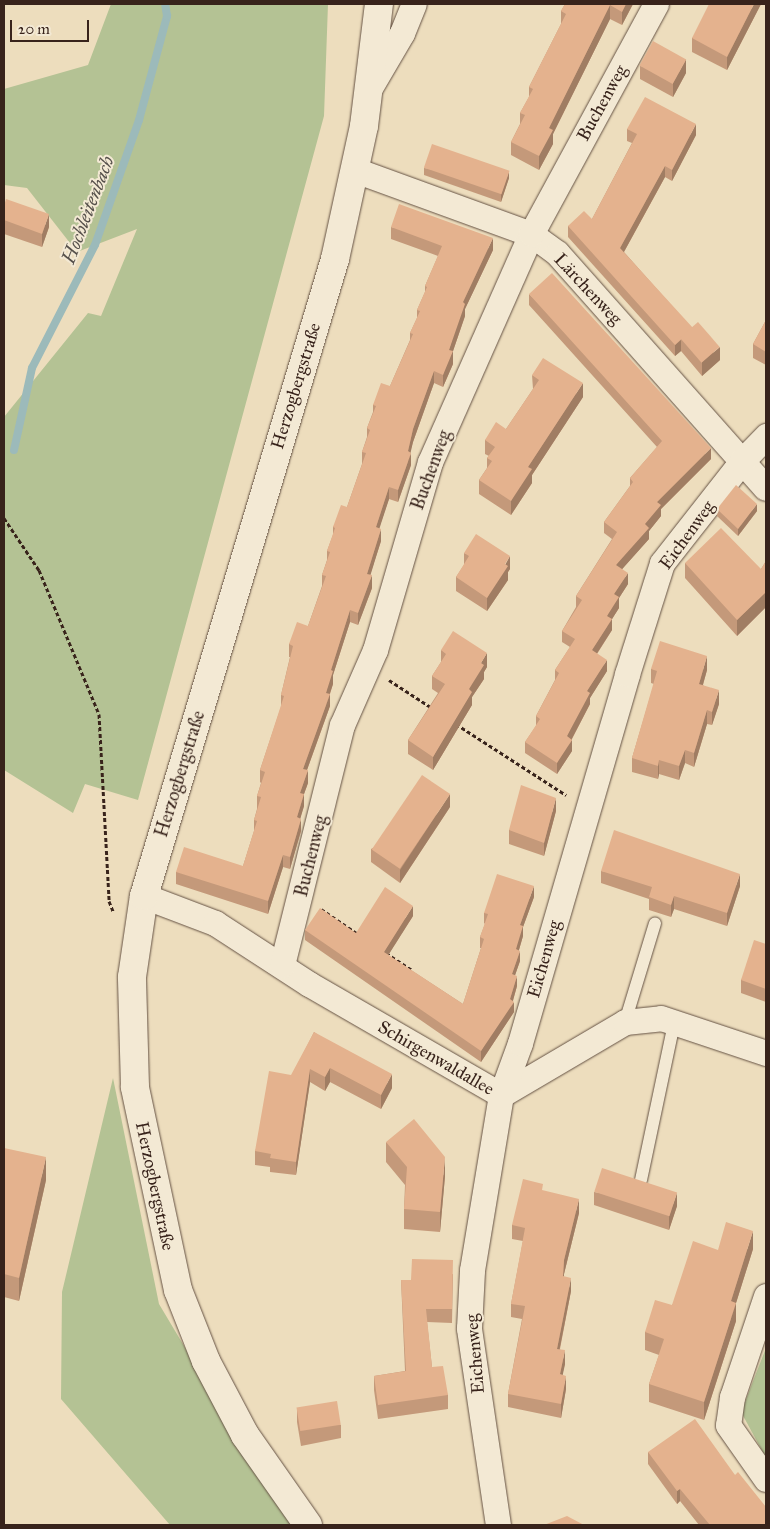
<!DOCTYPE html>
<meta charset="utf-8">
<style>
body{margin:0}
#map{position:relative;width:770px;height:1529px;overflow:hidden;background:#edddbd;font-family:"IM FELL Great Primer",serif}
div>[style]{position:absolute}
.green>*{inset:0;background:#b4c294}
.stream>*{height:8px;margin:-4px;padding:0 4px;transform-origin:4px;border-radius:4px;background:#9cbaba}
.path>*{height:3px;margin-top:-1.5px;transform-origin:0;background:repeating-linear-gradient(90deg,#38231b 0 4px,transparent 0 6.5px)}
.roads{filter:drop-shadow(0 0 1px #655244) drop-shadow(0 0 1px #655244)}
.lane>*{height:12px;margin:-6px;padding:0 6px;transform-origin:6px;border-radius:6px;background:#f3e9d4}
.street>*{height:25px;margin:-12.5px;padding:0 12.5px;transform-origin:12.5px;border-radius:12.5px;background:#f3e9d4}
.secondary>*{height:28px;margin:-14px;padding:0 14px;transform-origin:14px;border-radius:14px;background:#f3e9d4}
.wall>*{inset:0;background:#c4997a}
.shaded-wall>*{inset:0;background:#a07d63}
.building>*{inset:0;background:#e4b28e;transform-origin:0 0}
span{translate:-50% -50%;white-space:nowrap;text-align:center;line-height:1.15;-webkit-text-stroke:4px #f3e9d4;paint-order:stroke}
.street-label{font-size:18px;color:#38231b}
.water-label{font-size:19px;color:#56504b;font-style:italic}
.frame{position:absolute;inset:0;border:5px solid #38231b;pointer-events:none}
.scale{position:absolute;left:10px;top:20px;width:79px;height:22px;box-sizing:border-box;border:2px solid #38231b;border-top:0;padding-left:6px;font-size:15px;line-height:18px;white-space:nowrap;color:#38231b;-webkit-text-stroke:4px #f3e9d4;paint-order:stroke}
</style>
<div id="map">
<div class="green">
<div style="clip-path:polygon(111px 4px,328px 4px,324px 116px,138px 800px,85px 784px,73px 813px,4px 770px,4px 417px,88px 313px,101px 316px,137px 229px,77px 252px,27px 188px,4px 185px,4px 89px,88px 65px)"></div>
<div style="clip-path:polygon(113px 1078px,159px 1304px,291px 1525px,170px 1525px,61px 1399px,62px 1292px)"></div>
<div style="clip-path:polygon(766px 1348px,766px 1458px,741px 1412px)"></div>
</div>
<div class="stream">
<div style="left:14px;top:450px;width:84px;rotate:-77.6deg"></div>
<div style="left:32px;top:368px;width:138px;rotate:-62.9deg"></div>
<div style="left:95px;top:245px;width:133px;rotate:-70.6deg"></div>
<div style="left:139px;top:120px;width:108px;rotate:-74.9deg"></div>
<div style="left:167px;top:16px;width:12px;rotate:-99deg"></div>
</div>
<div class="path">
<div style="left:4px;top:518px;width:63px;rotate:56.1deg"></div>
<div style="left:39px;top:570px;width:156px;rotate:67.4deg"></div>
<div style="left:99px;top:714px;width:187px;rotate:86.9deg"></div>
<div style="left:109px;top:901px;width:11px;rotate:68deg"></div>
<div style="left:389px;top:680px;width:51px;rotate:33.1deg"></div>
<div style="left:456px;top:724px;width:131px;rotate:32.8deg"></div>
<div style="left:321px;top:909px;width:45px;rotate:34deg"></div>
<div style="left:386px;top:953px;width:31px;rotate:33deg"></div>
</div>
<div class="roads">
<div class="lane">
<div style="left:625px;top:1022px;width:103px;rotate:-73.1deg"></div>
<div style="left:641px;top:1180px;width:160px;rotate:-78.1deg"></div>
</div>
<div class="street">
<div style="left:371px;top:86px;width:61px;rotate:-59.7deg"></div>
<div style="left:402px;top:33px;width:31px;rotate:-68deg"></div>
<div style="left:355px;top:170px;width:187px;rotate:20deg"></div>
<div style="left:531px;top:234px;width:32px;rotate:36deg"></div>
<div style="left:557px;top:253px;width:314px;rotate:48.4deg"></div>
<div style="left:144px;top:896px;width:76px;rotate:20.8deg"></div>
<div style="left:215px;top:923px;width:112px;rotate:33deg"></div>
<div style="left:309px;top:984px;width:222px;rotate:30deg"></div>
<div style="left:501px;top:1095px;width:144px;rotate:-30.5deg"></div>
<div style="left:625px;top:1022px;width:36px;rotate:-6deg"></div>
<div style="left:661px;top:1018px;width:111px;rotate:18.4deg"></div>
<div style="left:282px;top:965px;width:247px;rotate:-76deg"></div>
<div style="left:342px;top:725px;width:82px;rotate:-66.3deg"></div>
<div style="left:375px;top:650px;width:196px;rotate:-73.7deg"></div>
<div style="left:430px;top:462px;width:249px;rotate:-66.1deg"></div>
<div style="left:531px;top:234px;width:262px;rotate:-61.5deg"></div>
<div style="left:766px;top:1296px;width:107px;rotate:108.6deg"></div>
<div style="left:732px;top:1397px;width:28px;rotate:98deg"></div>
<div style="left:728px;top:1425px;width:66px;rotate:54.9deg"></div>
<div style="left:498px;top:1525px;width:199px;rotate:-98.4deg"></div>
<div style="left:469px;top:1328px;width:58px;rotate:-87deg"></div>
<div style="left:472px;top:1270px;width:177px;rotate:-80.6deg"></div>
<div style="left:501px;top:1095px;width:55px;rotate:-69.9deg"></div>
<div style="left:520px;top:1043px;width:384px;rotate:-73.8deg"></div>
<div style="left:627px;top:674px;width:116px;rotate:-72.5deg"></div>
<div style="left:662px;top:563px;width:130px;rotate:-51.9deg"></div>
<div style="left:742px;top:461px;width:35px;rotate:-46deg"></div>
</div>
<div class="secondary">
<div style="left:308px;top:1525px;width:110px;rotate:-125deg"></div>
<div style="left:245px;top:1435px;width:84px;rotate:-117.8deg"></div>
<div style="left:206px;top:1361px;width:76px;rotate:-111.5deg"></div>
<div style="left:178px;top:1290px;width:208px;rotate:-102deg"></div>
<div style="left:135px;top:1087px;width:110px;rotate:-91.6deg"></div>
<div style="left:132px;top:977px;width:82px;rotate:-81.6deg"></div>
<div style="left:144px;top:896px;width:665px;rotate:-73.31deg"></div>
<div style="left:335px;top:259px;width:136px;rotate:-77.7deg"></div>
<div style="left:364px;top:126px;width:123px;rotate:-83deg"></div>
</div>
</div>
<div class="wall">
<div style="clip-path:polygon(565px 4px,633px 4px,622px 25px,610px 19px,553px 134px,553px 144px,539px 170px,511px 155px,511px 142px,520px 124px,520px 113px,529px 97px,529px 87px,561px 24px,561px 11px)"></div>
<div style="clip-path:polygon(761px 4px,727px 70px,692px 52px,692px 38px)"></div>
<div style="clip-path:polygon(640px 66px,686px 73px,673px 97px,640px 79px)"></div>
<div style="clip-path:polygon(627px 129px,696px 135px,672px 181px,665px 177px,624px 252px,720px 360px,702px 376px,681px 351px,675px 356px,568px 237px,568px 226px,592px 219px,632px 143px,627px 141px)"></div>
<div style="clip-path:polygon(424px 168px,509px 178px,501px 202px,424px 175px)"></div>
<div style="clip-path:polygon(4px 206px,49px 227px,42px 247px,4px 234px)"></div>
<div style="clip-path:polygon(391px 227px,493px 250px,465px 309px,465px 316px,453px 351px,453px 364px,443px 387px,434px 383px,413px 442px,410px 452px,411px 465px,398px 502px,389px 499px,379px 528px,381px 541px,370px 575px,372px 588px,358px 625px,350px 622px,333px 675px,333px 684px,330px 694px,330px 706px,307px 770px,308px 783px,304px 794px,304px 806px,300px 818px,301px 831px,290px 869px,283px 867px,268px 914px,176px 884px,176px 872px,243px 866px,254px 831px,254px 820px,257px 809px,257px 796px,261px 783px,260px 782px,260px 770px,281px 707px,281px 695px,290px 657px,289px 657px,289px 644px,308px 626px,322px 586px,322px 575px,327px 560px,327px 551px,333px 535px,333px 527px,347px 507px,362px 464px,362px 452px,367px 437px,367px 428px,373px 412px,373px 405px,390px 386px,410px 340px,410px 333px,417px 318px,417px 310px,425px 292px,425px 286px,438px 256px,391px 239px)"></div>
<div style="clip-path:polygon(529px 294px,711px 459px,661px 509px,661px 516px,649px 531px,649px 539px,622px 569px,628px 584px,619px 598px,619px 608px,612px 619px,612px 630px,597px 654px,607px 671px,590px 698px,590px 704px,572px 739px,572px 751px,557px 774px,525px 753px,525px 742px,536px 726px,536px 716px,555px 680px,555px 670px,570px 647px,562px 642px,562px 631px,576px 607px,576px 596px,612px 539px,604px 533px,604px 522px,630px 486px,630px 478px,657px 447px,529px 305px)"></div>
<div style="clip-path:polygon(766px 320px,766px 365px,753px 358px,753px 344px)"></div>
<div style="clip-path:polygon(532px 375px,583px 397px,532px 475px,532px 483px,511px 515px,479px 494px,479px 480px,487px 468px,487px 458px,489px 456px,485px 454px,485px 440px,506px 429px,533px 389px)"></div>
<div style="clip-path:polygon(717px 509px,757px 511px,738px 536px,717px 516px)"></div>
<div style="clip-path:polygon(464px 553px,510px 569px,508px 572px,508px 580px,487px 611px,456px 591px,456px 577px,464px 565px)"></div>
<div style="clip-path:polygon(766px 561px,766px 607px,737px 636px,685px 578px,685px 563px,761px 569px)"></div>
<div style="clip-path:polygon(441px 650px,487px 667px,484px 672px,484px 679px,472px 697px,472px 705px,433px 770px,408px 754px,408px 740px,438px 693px,432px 689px,432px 676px,441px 662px)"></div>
<div style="clip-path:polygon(651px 669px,707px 670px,703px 685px,719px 704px,712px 725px,707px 724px,694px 767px,685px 763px,679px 780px,659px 774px,658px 779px,632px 772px,632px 758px,654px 684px,651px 683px)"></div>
<div style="clip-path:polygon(450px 807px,400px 883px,371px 862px,371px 849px)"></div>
<div style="clip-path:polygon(556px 811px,544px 856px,509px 844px,509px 830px)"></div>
<div style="clip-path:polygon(601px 871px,740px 886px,727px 926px,674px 909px,671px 917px,649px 910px,649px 899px,601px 883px)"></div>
<div style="clip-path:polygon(534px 897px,523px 927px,523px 936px,519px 950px,520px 961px,515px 975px,517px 986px,513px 1001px,514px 1012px,481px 1062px,305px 940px,305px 930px,356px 933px,413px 916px,388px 955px,463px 1004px,481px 948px,480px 948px,480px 937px,485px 924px,484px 923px,484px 913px)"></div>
<div style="clip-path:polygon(766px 944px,766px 1002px,741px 993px,741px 980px)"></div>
<div style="clip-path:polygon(314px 1032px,392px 1088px,381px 1109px,330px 1082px,325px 1091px,310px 1082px,296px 1175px,270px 1172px,270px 1167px,255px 1165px,255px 1151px)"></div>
<div style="clip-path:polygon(386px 1142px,445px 1176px,440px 1232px,404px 1229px,404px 1209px,405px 1185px,386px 1162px)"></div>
<div style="clip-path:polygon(4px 1148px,46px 1180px,19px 1301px,4px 1297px)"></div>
<div style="clip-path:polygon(543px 1191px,579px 1213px,564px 1274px,564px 1277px,571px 1291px,560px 1349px,565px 1364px,562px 1375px,566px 1389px,561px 1418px,508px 1407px,508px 1394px,522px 1319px,511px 1317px,511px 1304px,523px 1241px,512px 1239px,512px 1225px)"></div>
<div style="clip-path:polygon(594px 1192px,677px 1206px,669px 1230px,594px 1205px)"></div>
<div style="clip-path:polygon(753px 1249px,736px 1303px,736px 1321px,704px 1420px,649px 1402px,649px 1384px,659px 1355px,645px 1350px,645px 1332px,672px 1305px,718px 1250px)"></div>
<div style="clip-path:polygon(453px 1274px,452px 1323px,427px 1322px,432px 1367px,448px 1395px,448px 1409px,378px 1419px,374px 1390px,374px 1376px,405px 1371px,401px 1280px,411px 1280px)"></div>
<div style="clip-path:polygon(297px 1408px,341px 1425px,341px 1438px,301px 1446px,297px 1422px)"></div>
<div style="clip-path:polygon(648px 1452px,735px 1475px,766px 1525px,699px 1525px,680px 1501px,677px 1504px,648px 1464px)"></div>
</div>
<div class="shaded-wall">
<div style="clip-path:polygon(626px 4px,633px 4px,622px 25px,622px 12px)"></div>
<div style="clip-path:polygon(754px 4px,761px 4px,727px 70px,727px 57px)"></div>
<div style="clip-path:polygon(610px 5px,610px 19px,553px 134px,553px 144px,539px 170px,539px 156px,549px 128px)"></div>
<div style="clip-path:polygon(686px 59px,686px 73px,673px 97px,673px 83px)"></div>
<div style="clip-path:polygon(696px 124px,696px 135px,672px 181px,672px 170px)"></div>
<div style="clip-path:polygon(665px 166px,665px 177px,620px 259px,620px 248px)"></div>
<div style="clip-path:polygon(509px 171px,509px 178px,501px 202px,501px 195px)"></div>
<div style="clip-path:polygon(49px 214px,49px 227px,42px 247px,42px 234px)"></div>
<div style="clip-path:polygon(493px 238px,493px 250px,465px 309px,465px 316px,452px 354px,453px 351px,453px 364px,443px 387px,443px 375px,449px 350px,463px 302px)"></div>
<div style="clip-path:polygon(681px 340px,681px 351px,675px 356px,675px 345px)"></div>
<div style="clip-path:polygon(720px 347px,720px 360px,702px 376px,702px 362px)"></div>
<div style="clip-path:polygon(434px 371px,434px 383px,413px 442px,408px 464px,408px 451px,413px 429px)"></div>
<div style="clip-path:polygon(583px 383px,583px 397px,532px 475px,532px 483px,511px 515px,511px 501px,528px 467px)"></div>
<div style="clip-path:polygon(711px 448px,711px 459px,661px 509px,661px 516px,649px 531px,649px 539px,616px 576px,616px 565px,657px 502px)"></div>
<div style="clip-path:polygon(411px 453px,411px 465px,398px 502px,398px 490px)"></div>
<div style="clip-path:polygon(389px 487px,389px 499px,376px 539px,376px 527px)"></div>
<div style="clip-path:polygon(757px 504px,757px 511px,738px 536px,738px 529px)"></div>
<div style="clip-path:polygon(381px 529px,381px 541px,367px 586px,367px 574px)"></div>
<div style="clip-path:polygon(510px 556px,510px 569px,508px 572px,508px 580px,487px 611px,487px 598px)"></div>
<div style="clip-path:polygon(628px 573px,628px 584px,619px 598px,619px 608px,607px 627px,607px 616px,614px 594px)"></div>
<div style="clip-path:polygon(372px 575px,372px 588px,358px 625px,358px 613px)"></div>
<div style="clip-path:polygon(766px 592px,766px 607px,737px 636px,737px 620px)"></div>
<div style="clip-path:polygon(350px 610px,350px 622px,333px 675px,333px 684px,326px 705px,326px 693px,331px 670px)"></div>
<div style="clip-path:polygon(612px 619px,612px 630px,592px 661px,592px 650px)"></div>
<div style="clip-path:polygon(487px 653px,487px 667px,484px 672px,484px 679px,472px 697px,472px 705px,433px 770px,433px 757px,469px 689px,481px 663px)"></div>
<div style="clip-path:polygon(707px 656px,707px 670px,699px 698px,699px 684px)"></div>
<div style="clip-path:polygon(607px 660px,607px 671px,590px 698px,590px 704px,568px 746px,572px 740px,572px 751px,557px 774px,557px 763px,567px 736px,587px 691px)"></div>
<div style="clip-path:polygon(719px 690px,719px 704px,712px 725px,712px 712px)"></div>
<div style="clip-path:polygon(330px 694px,330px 706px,303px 781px,303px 769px)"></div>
<div style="clip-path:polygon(707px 710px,707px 724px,694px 767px,694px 753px)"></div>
<div style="clip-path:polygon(685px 750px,685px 763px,679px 780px,679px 766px)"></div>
<div style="clip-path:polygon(659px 760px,659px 774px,658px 779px,658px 766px)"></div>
<div style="clip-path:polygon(308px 770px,308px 783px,300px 805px,300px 793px)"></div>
<div style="clip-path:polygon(304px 794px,304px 806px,297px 830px,297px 817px)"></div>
<div style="clip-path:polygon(450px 794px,450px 807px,400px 883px,400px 870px)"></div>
<div style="clip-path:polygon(556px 798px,556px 811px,544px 856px,544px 843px)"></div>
<div style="clip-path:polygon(301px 819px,301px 831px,290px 869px,290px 857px)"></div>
<div style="clip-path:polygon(283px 855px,283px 867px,268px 914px,268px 901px)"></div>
<div style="clip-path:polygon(740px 874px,740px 886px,727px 926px,727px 913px)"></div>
<div style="clip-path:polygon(534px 886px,534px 897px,523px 927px,523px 936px,516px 960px,516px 949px,520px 925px)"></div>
<div style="clip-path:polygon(674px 896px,674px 909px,671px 917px,671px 905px)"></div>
<div style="clip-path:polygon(413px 906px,413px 916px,384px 962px,384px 952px)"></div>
<div style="clip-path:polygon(520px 951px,520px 961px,512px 984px,512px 974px)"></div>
<div style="clip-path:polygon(517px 976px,517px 986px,511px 1007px,514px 1002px,514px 1012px,481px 1062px,481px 1051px,510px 999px)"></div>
<div style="clip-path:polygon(330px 1068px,330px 1082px,325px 1091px,325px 1077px)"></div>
<div style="clip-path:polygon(310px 1069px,310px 1082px,296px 1175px,296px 1162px)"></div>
<div style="clip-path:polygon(392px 1074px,392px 1088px,381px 1109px,381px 1095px)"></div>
<div style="clip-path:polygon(46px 1157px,46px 1180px,19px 1301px,19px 1278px)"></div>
<div style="clip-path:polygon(445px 1157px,445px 1176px,440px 1232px,440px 1212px)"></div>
<div style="clip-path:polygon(677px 1193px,677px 1206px,669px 1230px,669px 1216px)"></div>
<div style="clip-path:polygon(579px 1199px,579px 1213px,564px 1274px,563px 1290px,563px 1276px,564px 1260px)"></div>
<div style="clip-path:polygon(753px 1231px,753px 1249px,731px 1319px,731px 1301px)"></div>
<div style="clip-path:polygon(571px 1278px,571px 1291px,557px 1362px,557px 1349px)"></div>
<div style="clip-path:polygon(736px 1303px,736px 1321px,704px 1420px,704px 1402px)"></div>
<div style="clip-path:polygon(565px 1350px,565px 1364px,560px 1388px,560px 1374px)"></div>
<div style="clip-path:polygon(566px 1376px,566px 1389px,561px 1418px,561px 1404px)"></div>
<div style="clip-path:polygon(680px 1489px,680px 1501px,677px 1504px,677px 1491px)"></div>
</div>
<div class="building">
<div style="clip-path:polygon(565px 4px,626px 4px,622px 12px,610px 5px,549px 128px,553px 130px,539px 156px,511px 142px,525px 115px,520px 113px,533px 89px,529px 87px,566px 14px,561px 11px)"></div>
<div style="clip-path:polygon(709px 4px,754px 4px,727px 57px,692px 38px)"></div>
<div style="left:653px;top:41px;width:38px;height:28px;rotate:29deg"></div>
<div style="clip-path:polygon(645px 97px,696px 124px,672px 170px,665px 166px,620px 248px,693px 328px,675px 345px,568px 226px,584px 211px,592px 219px,637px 134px,627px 129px)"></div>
<div style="left:432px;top:144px;width:82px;height:25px;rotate:19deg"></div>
<div style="clip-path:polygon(6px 199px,49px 214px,42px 234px,4px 220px,4px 206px)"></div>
<div style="clip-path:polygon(399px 204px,493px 238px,463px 302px,465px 304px,449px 350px,453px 351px,443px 375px,434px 371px,413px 429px,408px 451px,411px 453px,398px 490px,389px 487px,376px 527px,381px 529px,367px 574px,372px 575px,358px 613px,350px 610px,331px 670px,333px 671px,326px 693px,330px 694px,303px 769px,308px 770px,300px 793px,304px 794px,297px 817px,301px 819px,290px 857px,283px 855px,268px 901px,176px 872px,184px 847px,243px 866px,257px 821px,254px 820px,261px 797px,257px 796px,265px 772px,260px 770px,284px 696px,281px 695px,293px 646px,289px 644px,297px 622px,308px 626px,326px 576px,322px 575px,330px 552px,327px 551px,335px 528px,333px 527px,341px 505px,347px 507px,366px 453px,362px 452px,370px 430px,367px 428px,376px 406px,373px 405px,381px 383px,390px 386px,413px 334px,410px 333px,420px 311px,417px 310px,427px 287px,425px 286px,442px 246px,391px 227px)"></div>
<div style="clip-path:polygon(552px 273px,711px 448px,657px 502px,661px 505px,645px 524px,649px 528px,616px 565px,628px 573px,614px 594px,619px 597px,607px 616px,612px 619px,592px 650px,607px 660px,587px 691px,590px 693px,567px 736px,572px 740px,557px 763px,525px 742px,540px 719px,536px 716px,559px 673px,555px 670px,575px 639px,562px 631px,582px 600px,576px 596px,617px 532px,604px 522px,633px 482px,630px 478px,662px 441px,529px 294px)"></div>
<div style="clip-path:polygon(766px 320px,766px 352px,753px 344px)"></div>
<div style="left:698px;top:322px;width:33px;height:24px;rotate:49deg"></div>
<div style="clip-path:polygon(543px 358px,583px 383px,528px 467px,532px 469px,511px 501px,479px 480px,492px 461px,487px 458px,495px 447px,485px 440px,496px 422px,506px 429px,539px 380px,532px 375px)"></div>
<div style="clip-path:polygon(736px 485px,757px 504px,738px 529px,717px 509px)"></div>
<div style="clip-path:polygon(721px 528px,761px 569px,766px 561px,766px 592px,737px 620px,685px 563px)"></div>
<div style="clip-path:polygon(476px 534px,510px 556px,505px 564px,508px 566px,487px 598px,456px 577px,469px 556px,464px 553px)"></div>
<div style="clip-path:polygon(453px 631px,487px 653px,481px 663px,484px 665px,469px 689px,472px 692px,433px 757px,408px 740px,445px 684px,432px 676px,446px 654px,441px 650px)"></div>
<div style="clip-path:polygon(660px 641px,707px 656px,699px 684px,719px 690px,712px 712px,707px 710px,694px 753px,685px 750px,679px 766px,659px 760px,658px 766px,632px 758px,657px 671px,651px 669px)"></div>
<div style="left:422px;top:775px;width:34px;height:90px;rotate:34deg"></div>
<div style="clip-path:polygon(521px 785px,556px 798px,544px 843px,509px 830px)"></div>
<div style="clip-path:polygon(614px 830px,740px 874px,727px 913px,674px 896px,671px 905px,649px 897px,652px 887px,601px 871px)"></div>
<div style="clip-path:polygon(497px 874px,534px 886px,520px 925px,523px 926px,516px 949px,520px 951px,512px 974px,517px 976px,510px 999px,514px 1002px,481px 1051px,305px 930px,320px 908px,356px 933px,385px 887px,413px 906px,384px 952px,463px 1004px,484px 939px,480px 937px,488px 914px,484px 913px)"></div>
<div style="clip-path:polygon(754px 940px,766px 944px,766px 989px,741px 980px)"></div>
<div style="clip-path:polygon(314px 1032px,392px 1074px,381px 1095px,330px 1068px,325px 1077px,310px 1069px,296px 1162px,270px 1158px,271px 1154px,255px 1151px,269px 1071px,291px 1075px)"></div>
<div style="clip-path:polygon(414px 1119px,445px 1157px,440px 1212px,404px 1209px,407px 1167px,386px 1142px)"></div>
<div style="clip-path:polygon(4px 1148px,46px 1157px,19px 1278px,4px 1274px)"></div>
<div style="left:602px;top:1168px;width:79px;height:25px;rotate:18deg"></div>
<div style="clip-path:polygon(523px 1179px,543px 1184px,542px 1190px,579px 1199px,564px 1260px,563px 1276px,571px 1278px,557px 1349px,565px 1350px,560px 1374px,566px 1376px,561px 1404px,508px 1394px,525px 1306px,511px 1304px,525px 1228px,512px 1225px)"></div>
<div style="clip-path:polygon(726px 1222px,753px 1231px,731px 1301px,736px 1303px,704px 1402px,649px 1384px,664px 1339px,645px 1332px,655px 1300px,672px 1305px,693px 1241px,718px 1250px)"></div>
<div style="clip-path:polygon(412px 1259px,453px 1260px,452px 1309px,426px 1309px,432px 1367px,443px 1366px,448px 1395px,378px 1405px,374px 1376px,406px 1371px,401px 1280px,411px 1280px)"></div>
<div style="left:337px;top:1401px;width:24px;height:41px;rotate:81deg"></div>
<div style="clip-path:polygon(695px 1419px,735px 1475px,738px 1472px,766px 1507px,766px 1525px,710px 1525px,680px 1489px,677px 1491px,648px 1452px)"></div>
<div style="clip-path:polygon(567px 1516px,584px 1525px,544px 1525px)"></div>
</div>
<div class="street-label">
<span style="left:602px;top:103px;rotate:-61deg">Buchenweg</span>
<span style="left:588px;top:289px;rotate:47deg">Lärchenweg</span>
<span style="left:296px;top:386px;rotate:-73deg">Herzogbergstraße</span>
<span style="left:431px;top:470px;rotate:-70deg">Buchenweg</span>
<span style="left:687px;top:535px;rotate:-54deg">Eichenweg</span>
<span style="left:180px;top:774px;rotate:-73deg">Herzogbergstraße</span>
<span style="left:311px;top:856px;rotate:-76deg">Buchenweg</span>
<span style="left:544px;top:959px;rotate:-74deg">Eichenweg</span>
<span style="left:436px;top:1058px;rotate:30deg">Schirgenwaldallee</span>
<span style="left:155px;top:1186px;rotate:78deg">Herzogbergstraße</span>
<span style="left:475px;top:1354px;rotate:-95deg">Eichenweg</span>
</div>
<div class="water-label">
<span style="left:88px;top:210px;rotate:-69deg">Hochleitenbach</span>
</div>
<div class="frame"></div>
<div class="scale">20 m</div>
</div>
